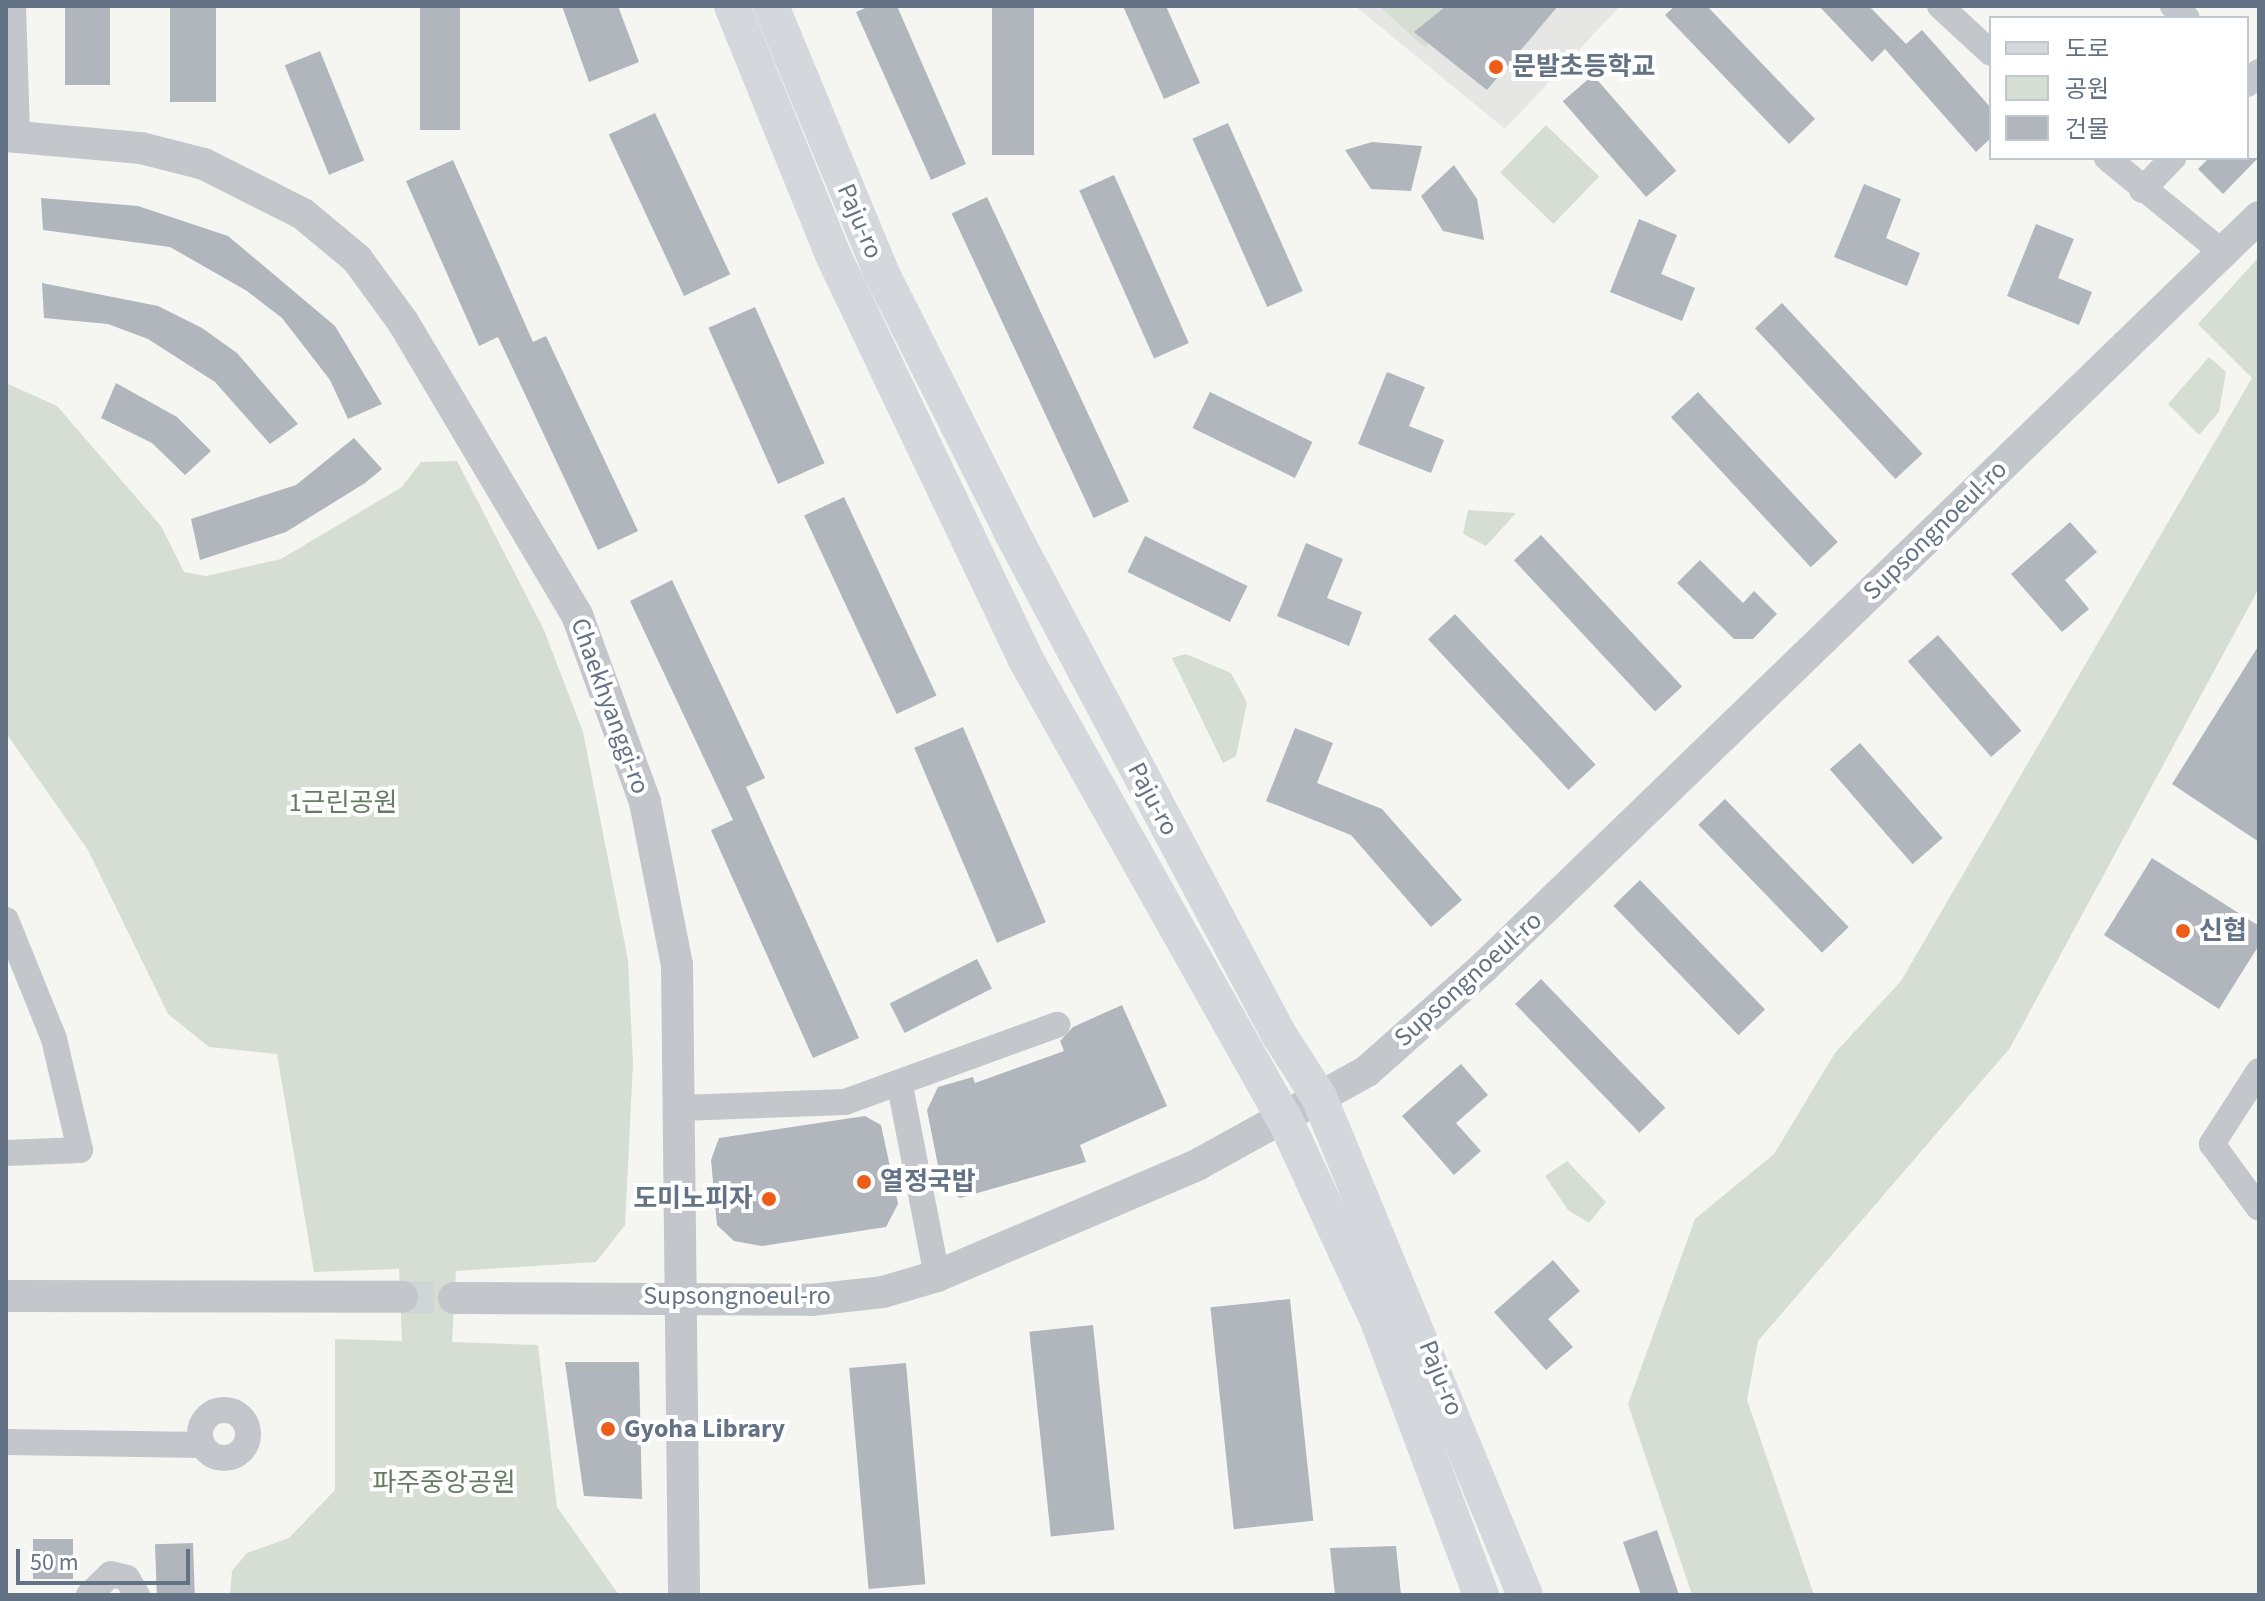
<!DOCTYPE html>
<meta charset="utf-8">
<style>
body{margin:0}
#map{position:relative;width:2265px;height:1601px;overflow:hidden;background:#f5f6f2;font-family:"Source Sans 3","Noto Sans KR",sans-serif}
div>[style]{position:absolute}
.built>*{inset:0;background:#e6e7e5}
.green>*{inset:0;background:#d6ddd2;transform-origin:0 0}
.building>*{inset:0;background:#b0b6bc;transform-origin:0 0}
.tertiary-tunnel>*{height:32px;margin-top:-16px;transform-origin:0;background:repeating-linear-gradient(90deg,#d0d5d7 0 32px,transparent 0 48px)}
.minor>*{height:26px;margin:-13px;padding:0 13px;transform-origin:13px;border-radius:13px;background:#c3c6ca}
.minor>.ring{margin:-13px;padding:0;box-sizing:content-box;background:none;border:26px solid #c3c6ca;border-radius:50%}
.tertiary>*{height:32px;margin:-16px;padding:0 16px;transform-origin:16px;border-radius:16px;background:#c3c6ca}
.secondary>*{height:36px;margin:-18px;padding:0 18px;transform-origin:18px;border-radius:18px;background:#d4d8dd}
.dots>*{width:22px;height:22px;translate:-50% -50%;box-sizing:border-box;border:4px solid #fff;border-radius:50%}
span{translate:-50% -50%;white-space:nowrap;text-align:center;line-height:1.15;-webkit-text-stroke:8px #fff;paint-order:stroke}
.poi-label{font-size:26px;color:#637385;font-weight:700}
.left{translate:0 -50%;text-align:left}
.right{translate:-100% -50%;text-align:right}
.street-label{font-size:26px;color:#637385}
.park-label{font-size:26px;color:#657b62}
.frame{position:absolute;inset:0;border:8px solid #637385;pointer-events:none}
.legend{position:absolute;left:1989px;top:16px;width:260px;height:144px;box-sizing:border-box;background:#fff;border:2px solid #c1c7ce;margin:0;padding:10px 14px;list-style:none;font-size:24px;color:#637385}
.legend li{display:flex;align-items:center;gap:16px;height:40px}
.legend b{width:40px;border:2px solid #c1c7ce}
.scale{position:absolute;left:16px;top:1549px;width:174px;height:36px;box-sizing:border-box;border:4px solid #637385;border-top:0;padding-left:10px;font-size:24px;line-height:28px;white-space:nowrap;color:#637385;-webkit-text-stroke:6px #fff;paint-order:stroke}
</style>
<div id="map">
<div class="built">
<div style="clip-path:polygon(1355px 6px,1620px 6px,1505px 129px)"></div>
</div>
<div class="green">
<div style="clip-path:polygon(1379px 6px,1463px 6px,1425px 48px)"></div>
<div style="left:1546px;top:125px;width:74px;height:66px;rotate:44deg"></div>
<div style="clip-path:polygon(2259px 257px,2259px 588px,2010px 1048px,1758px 1341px,1747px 1400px,1814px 1595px,1692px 1595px,1628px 1404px,1695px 1219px,1774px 1154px,1835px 1053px,1901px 981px,2252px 378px,2198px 324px)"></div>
<div style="clip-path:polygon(2209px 357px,2226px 372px,2219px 412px,2199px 435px,2168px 404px)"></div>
<div style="clip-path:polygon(6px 383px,57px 406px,161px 526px,184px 572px,206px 576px,281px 559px,402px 487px,421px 462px,457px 461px,544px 630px,583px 732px,628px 960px,633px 1063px,625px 1225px,596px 1262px,456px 1271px,452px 1342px,538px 1345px,557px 1507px,619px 1595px,230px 1595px,232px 1571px,247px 1553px,289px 1538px,335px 1490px,335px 1339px,402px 1341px,399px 1269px,314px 1272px,277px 1054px,209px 1047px,168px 1014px,88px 850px,6px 733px)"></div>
<div style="clip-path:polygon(1468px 510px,1516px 513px,1486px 546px,1463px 534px)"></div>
<div style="clip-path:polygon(1186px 654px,1231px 673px,1247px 703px,1236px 756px,1223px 763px,1172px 658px)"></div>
<div style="clip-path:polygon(1567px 1161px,1606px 1202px,1589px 1223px,1568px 1210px,1545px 1176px)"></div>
</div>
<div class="building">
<div style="left:65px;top:6px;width:45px;height:79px"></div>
<div style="left:170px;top:6px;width:46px;height:96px"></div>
<div style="left:420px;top:6px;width:40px;height:124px"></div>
<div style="clip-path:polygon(562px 6px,618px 6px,639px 62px,589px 82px)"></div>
<div style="clip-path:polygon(870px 6px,897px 6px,966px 164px,931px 180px,856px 12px)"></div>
<div style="left:992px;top:6px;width:42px;height:149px"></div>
<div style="clip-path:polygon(1123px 6px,1166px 6px,1200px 83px,1164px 99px)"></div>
<div style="clip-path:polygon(1446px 6px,1558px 6px,1487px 90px,1414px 32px)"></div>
<div style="clip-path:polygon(1675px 6px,1707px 6px,1815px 119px,1789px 144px,1665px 15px)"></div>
<div style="clip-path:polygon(1819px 6px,1869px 6px,1906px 44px,1922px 30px,1991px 108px,1991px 138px,1976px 152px,1885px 49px,1872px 62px)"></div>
<div style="left:320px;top:51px;width:118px;height:38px;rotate:68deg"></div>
<div style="left:1593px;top:75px;width:127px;height:40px;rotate:49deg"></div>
<div style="left:655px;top:113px;width:178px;height:51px;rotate:65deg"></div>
<div style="left:1228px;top:123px;width:184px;height:39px;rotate:66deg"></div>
<div style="clip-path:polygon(1372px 142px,1422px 146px,1411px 191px,1371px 189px,1345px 150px)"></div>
<div style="clip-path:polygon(2209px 158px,2258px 158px,2223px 194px,2198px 169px)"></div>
<div style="clip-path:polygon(453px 160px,533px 342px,546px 336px,638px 531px,598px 550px,498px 337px,479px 346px,406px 181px)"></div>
<div style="clip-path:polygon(1454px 165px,1477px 199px,1484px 240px,1443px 231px,1421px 196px)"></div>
<div style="left:1114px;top:175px;width:184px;height:38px;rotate:66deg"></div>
<div style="clip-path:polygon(1864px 184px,1901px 199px,1886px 238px,1920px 253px,1907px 286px,1834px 257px)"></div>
<div style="left:987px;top:197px;width:336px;height:39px;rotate:65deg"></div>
<div style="clip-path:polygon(41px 198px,138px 206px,228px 236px,335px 326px,382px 404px,348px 419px,330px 380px,282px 318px,247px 291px,170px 247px,43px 230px)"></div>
<div style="clip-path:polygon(1639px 219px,1677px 235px,1661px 274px,1695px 288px,1682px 321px,1610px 292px)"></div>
<div style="clip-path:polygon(2036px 224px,2074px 239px,2058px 278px,2092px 292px,2079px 325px,2007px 296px)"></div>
<div style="clip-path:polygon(42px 283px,158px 306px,202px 328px,237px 353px,298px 424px,270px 444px,215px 382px,148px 339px,108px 324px,44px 318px)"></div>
<div style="left:1782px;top:303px;width:206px;height:37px;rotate:47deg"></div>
<div style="left:755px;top:307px;width:171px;height:51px;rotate:66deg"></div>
<div style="clip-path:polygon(1387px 372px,1425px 387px,1409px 426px,1444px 440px,1431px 473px,1358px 444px)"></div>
<div style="clip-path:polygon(116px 383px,177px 417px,211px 451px,185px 475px,152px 443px,101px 418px)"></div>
<div style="left:1210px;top:392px;width:114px;height:40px;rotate:26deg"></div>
<div style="left:1698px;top:392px;width:205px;height:37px;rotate:47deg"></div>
<div style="clip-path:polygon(354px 438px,382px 469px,365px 483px,286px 532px,200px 560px,191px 519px,296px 485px)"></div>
<div style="left:844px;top:497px;width:219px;height:44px;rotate:65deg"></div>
<div style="clip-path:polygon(2070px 522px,2097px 552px,2065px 580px,2089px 609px,2062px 632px,2011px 574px)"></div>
<div style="left:1541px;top:535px;width:207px;height:37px;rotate:47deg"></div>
<div style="left:1145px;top:536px;width:114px;height:40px;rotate:26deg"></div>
<div style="clip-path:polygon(1306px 543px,1343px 559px,1327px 598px,1362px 612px,1349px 646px,1277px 616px)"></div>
<div style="clip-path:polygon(1700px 560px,1743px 603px,1754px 591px,1777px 614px,1753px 639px,1734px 639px,1677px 583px)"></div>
<div style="clip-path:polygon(672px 580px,765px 778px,746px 787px,859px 1038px,813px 1058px,711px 830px,733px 820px,630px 601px)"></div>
<div style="left:1455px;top:614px;width:206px;height:37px;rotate:47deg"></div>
<div style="left:1938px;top:635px;width:127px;height:40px;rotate:49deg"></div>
<div style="clip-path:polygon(2259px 645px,2259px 842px,2172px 784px)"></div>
<div style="left:963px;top:727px;width:212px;height:53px;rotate:67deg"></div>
<div style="clip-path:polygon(1295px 728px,1333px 743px,1317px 783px,1382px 809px,1462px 900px,1431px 927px,1351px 835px,1266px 801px)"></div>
<div style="left:1860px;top:743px;width:126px;height:40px;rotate:49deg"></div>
<div style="left:1725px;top:799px;width:178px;height:37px;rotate:46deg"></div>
<div style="clip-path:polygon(2152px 858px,2259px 926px,2259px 945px,2219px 1009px,2104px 935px)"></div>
<div style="left:1640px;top:880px;width:180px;height:37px;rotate:46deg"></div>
<div style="left:977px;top:959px;width:33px;height:98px;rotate:63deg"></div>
<div style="left:1541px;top:979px;width:179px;height:36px;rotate:46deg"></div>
<div style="clip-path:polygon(1122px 1005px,1167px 1106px,1080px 1145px,1086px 1162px,960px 1198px,942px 1186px,927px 1110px,938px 1087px,973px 1077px,975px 1083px,1064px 1051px,1060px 1041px,1073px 1027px)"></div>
<div style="clip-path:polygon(1461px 1064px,1488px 1095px,1456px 1123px,1481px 1151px,1454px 1175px,1402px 1116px)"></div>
<div style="clip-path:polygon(865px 1116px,881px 1125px,898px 1204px,886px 1227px,762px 1246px,734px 1241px,717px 1225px,711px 1160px,719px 1138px)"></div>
<div style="clip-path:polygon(1553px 1260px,1580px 1291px,1548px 1319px,1573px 1347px,1546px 1370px,1494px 1312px)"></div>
<div style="left:1290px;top:1299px;width:223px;height:80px;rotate:84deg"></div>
<div style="left:1093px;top:1325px;width:206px;height:64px;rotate:84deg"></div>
<div style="clip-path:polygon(565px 1362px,639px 1362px,642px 1499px,584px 1496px)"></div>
<div style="left:906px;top:1363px;width:222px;height:57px;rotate:85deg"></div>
<div style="clip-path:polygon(1657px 1530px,1679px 1595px,1641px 1595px,1623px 1542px)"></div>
<div style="left:33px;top:1539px;width:40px;height:40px"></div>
<div style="left:193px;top:1543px;width:52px;height:38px;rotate:88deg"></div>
<div style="clip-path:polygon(1396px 1546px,1401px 1595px,1335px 1595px,1330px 1548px)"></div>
</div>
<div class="tertiary-tunnel">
<div style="left:402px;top:1297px;width:52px;rotate:1.1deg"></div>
</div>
<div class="minor">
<div style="left:13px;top:6px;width:130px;rotate:88.2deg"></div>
<div style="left:1940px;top:6px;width:69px;rotate:42.7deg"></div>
<div style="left:2173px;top:6px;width:18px;rotate:41deg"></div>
<div style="left:2247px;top:84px;width:17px;rotate:-45deg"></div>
<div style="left:2107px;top:158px;width:150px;rotate:39.3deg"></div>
<div style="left:2142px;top:190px;width:45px;rotate:-45.9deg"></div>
<div style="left:6px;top:920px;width:128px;rotate:68deg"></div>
<div style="left:54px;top:1039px;width:114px;rotate:76.8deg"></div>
<div style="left:80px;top:1150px;width:74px;rotate:177.7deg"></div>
<div style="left:2259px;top:1071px;width:87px;rotate:122.8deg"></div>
<div style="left:2212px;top:1144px;width:79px;rotate:53.7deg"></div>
<div style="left:900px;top:1086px;width:194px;rotate:79deg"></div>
<div style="left:680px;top:1108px;width:165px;rotate:-2.1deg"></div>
<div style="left:845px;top:1102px;width:226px;rotate:-20deg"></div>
<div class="ring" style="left:200px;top:1410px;width:22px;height:22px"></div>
<div style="left:6px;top:1442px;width:196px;rotate:0.9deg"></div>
<div style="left:89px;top:1595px;width:30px;rotate:-44deg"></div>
<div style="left:111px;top:1574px;width:16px;rotate:14deg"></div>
<div style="left:127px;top:1578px;width:20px;rotate:60deg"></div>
</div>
<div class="tertiary">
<div style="left:6px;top:136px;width:136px;rotate:5.1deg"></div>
<div style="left:141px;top:148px;width:65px;rotate:14.3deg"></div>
<div style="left:204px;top:164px;width:111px;rotate:26.8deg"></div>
<div style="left:303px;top:214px;width:70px;rotate:39.8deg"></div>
<div style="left:357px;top:259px;width:78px;rotate:53.9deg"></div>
<div style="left:403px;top:322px;width:341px;rotate:59.3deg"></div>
<div style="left:577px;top:615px;width:199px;rotate:70deg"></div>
<div style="left:645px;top:802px;width:166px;rotate:78.9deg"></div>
<div style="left:677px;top:965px;width:630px;rotate:89.36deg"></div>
<div style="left:6px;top:1296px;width:396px;rotate:0.1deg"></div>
<div style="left:454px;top:1298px;width:357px;rotate:0.3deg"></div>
<div style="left:811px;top:1300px;width:72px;rotate:-6.3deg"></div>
<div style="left:883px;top:1292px;width:56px;rotate:-16.5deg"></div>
<div style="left:937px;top:1276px;width:283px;rotate:-23.1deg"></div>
<div style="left:1197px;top:1165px;width:194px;rotate:-28.9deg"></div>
<div style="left:1367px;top:1071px;width:155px;rotate:-41.6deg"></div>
<div style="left:1483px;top:968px;width:1080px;rotate:-44.06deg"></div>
</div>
<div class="secondary">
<div style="left:732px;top:6px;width:269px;rotate:67.9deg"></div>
<div style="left:833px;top:255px;width:446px;rotate:64.5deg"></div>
<div style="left:1025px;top:658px;width:535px;rotate:60.65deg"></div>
<div style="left:1287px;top:1124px;width:217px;rotate:65.2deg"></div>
<div style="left:1378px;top:1321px;width:293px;rotate:69.4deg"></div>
<div style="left:771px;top:6px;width:288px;rotate:67.5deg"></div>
<div style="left:881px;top:272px;width:290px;rotate:63.3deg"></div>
<div style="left:1011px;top:531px;width:569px;rotate:61.99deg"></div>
<div style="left:1278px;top:1033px;width:76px;rotate:57.4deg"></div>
<div style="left:1319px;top:1097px;width:539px;rotate:67.53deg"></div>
</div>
<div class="dots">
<div style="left:1496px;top:67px;background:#ed5d1a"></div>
<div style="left:2183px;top:931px;background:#ed5d1a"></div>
<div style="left:864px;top:1182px;background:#ed5d1a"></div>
<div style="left:769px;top:1199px;background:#ed5d1a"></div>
<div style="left:608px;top:1429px;background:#ed5d1a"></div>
</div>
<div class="poi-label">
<span class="left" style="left:1512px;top:67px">문발초등학교</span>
<span class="left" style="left:2199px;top:931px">신협</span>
<span class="left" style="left:880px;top:1182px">열정국밥</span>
<span class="right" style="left:753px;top:1199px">도미노피자</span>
<span class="left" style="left:624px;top:1429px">Gyoha Library</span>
</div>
<div class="street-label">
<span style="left:860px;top:221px;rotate:67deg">Paju-ro</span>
<span style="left:1935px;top:530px;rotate:-44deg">Supsongnoeul-ro</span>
<span style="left:610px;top:706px;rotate:70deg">Chaekhyanggi-ro</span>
<span style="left:1153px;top:799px;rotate:62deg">Paju-ro</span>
<span style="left:1468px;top:979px;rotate:-42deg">Supsongnoeul-ro</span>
<span style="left:737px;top:1296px">Supsongnoeul-ro</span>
<span style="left:1441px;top:1378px;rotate:68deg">Paju-ro</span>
</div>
<div class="park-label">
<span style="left:343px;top:803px">1근린공원</span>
<span style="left:444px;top:1483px">파주중앙공원</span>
</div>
<div class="frame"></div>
<ul class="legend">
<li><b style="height:10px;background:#d4d8dd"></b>도로</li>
<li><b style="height:22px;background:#d6ddd2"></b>공원</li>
<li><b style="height:22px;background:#b0b6bc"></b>건물</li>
</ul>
<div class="scale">50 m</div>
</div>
